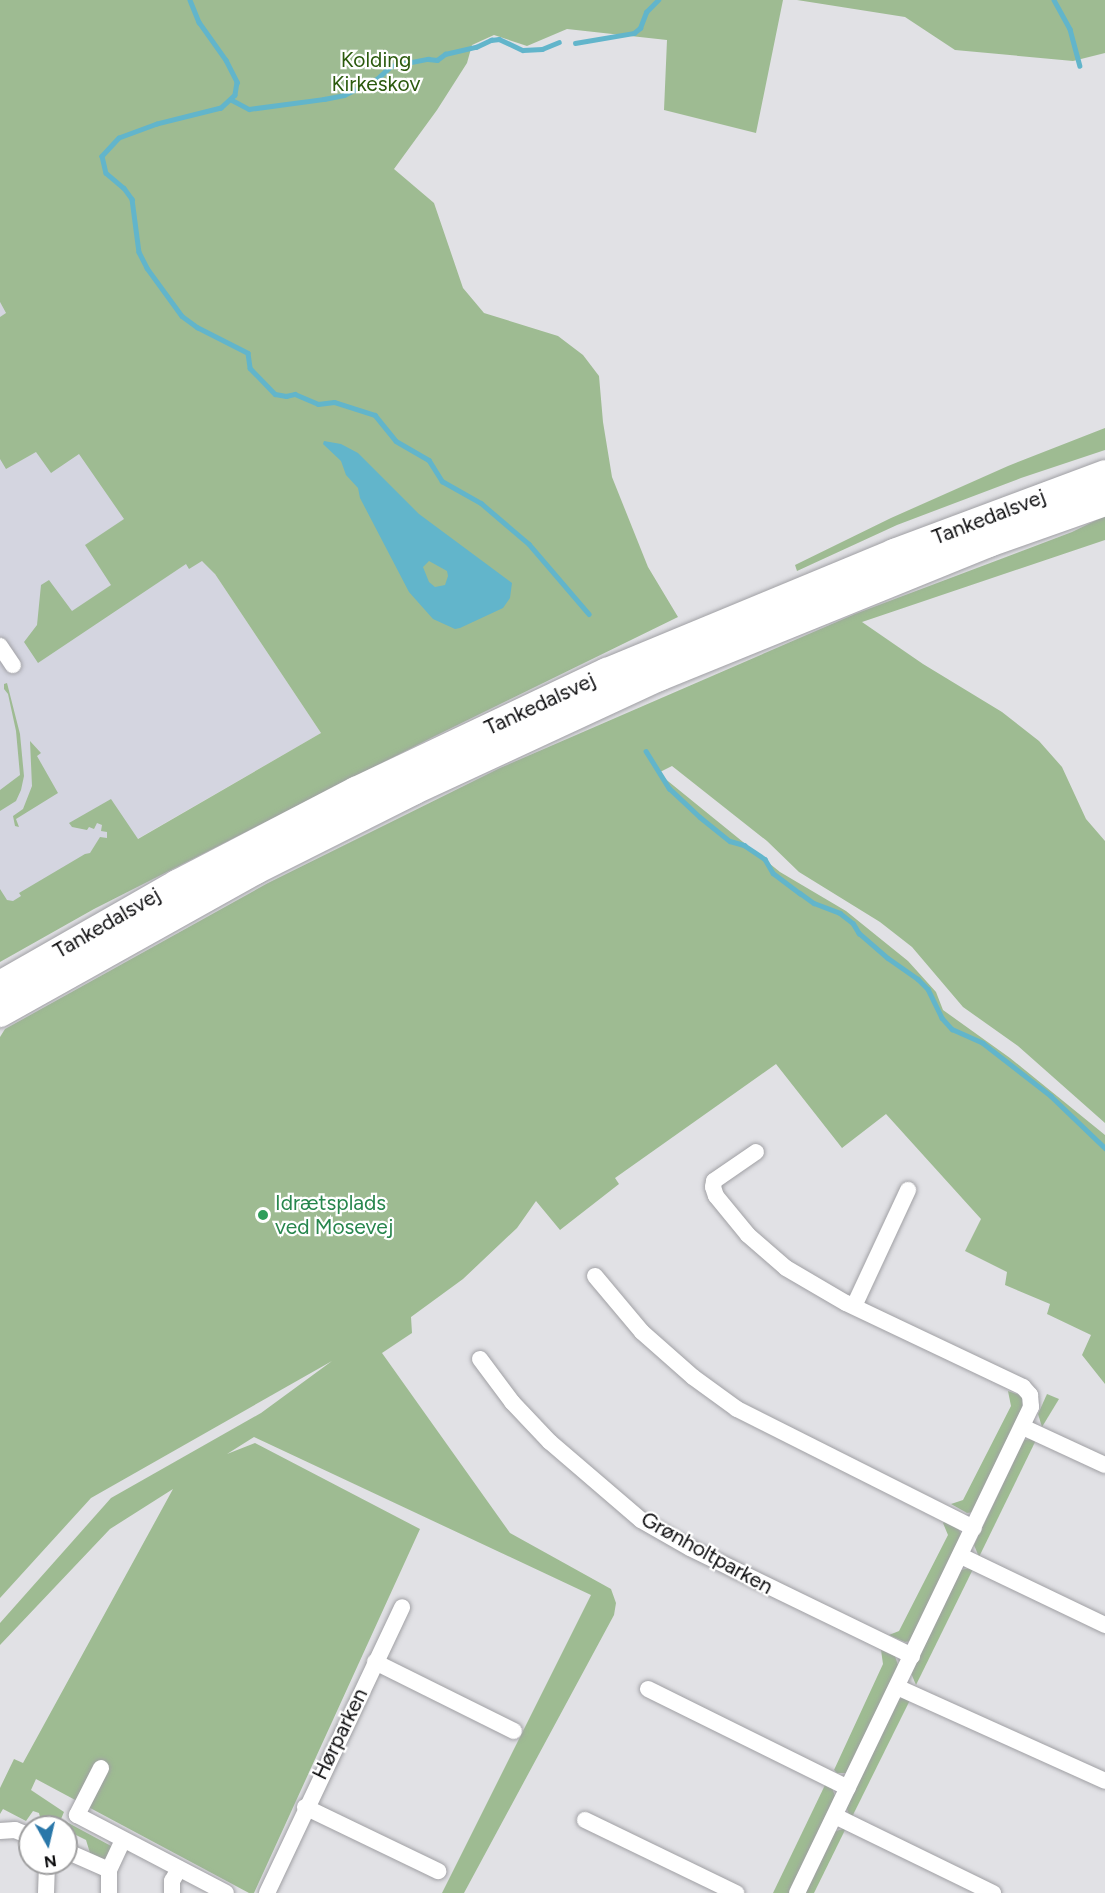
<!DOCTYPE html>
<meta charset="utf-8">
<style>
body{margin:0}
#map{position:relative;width:1105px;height:1893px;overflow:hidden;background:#e1e1e5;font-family:Figtree,sans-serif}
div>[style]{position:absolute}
.built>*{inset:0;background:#d4d5e0}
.green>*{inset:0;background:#9ebb92}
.water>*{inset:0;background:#62b5cb}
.stream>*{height:4.5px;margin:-2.25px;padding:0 2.25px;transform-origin:2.25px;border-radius:2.25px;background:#62b5cb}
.roads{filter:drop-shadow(0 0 2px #a0a0a4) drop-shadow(0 0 2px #a0a0a4)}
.minor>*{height:16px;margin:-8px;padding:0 8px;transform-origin:8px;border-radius:8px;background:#fff}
.trunk>*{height:28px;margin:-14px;padding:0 14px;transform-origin:14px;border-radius:14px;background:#fff}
.dots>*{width:16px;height:16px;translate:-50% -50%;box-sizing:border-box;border:3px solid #fff;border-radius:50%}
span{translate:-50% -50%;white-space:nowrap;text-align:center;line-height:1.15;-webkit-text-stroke:4.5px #fff;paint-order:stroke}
.park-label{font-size:21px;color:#2b5a0d}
.street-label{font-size:21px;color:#0d0d0f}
.leisure-label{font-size:21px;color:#27864d}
.left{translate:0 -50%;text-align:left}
.north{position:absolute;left:18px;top:1815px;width:60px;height:60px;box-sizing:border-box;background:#fff;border:2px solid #9e9e9f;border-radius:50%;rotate:172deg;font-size:16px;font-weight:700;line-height:24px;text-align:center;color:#0d0d0f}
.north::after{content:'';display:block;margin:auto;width:21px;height:27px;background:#2977a9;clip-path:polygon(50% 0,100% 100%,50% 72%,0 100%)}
</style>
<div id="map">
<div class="built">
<div style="clip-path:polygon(44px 289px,215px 574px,321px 733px,0 918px,0 302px,6px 313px)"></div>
</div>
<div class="green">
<div style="clip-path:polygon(0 0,783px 0,756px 133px,664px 110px,667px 40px,567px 29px,527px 46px,494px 35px,472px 45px,467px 63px,437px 110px,394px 169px,434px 203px,463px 288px,484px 313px,558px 336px,583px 355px,599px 376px,603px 422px,612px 477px,648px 567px,678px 617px,433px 737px,94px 909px,0 962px,0 889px,7px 900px,13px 901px,21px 896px,19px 893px,85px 854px,90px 853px,100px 837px,107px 838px,107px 832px,101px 831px,102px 825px,97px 823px,94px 829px,89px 827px,87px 830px,72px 827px,69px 823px,111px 799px,138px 839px,321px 733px,215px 574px,202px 561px,189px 569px,186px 564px,38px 663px,24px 642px,37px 625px,41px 585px,49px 580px,72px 611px,111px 585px,85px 545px,124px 519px,79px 454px,51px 473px,36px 452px,6px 469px,0 459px,0 317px,6px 313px,0 302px)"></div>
<div style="clip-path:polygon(797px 0,1105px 0,1105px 53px,1073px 61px,955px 50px,905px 17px)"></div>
<div style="clip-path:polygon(1105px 428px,1105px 450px,1021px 478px,897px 525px,797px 571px,795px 565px,891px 518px,1008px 466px)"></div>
<div style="clip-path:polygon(1105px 516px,1105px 540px,862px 622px,923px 664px,1002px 712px,1039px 741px,1062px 767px,1086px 819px,1105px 841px,1105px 1123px,1018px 1046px,963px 1007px,912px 947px,880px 922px,799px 872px,767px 841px,672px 766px,658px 773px,780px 872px,846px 911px,908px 961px,936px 992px,943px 1010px,1010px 1058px,1105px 1135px,1105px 1384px,1082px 1355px,1091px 1335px,1047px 1314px,1050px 1304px,1005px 1285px,1007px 1272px,965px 1251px,981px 1219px,886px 1114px,842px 1148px,776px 1064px,615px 1178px,619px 1184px,560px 1230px,536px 1201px,517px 1228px,463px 1279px,411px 1317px,412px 1333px,382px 1353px,510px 1533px,611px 1589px,616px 1603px,614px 1615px,464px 1893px,442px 1893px,591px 1595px,254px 1437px,227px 1454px,255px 1443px,420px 1529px,254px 1893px,249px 1893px,36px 1779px,31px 1790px,64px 1812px,61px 1819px,113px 1847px,108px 1858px,102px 1859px,90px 1853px,86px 1840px,66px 1830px,66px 1827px,40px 1817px,39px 1813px,33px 1811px,26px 1821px,3px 1809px,0 1814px,0 1788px,14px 1759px,23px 1763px,173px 1489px,110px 1529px,0 1645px,0 1623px,111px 1498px,261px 1413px,332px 1361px,91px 1498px,0 1598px,0 1037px,5px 1029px,268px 883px,500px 768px,855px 614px,1072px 532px)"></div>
<div style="clip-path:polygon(7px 683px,20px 734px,24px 776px,21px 790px,16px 801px,0 811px,0 790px,20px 775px,16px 731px,8px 694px,4px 689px,4px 684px)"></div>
<div style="clip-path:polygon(30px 741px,41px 753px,37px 756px,58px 793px,16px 819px,19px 827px,15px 826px,13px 816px,23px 809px,32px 786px)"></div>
<div style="clip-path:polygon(1008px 1391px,1022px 1396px,1023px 1411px,975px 1512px,967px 1513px,951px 1504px,963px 1500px,1011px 1406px)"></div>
<div style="clip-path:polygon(1047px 1394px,1059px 1399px,1042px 1427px,1038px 1414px)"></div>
<div style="clip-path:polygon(1037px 1438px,979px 1557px,974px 1545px,1024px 1440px)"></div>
<div style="clip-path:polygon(946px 1520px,957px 1526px,962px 1536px,911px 1641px,905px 1642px,889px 1635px,899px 1631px,948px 1535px,943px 1523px)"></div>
<div style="clip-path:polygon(974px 1567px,916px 1685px,911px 1673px,961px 1570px)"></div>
<div style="clip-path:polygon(881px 1650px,895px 1656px,899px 1668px,846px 1773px,837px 1773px,834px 1770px,883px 1664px)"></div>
<div style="clip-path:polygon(912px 1696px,851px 1819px,846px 1807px,898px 1699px)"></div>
<div style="clip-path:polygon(826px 1783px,831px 1785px,835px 1796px,789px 1893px,773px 1893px)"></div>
<div style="clip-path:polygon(846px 1828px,814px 1893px,804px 1893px,833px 1832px)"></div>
</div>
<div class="water">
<div style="clip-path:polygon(evenodd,324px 441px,341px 444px,358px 453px,419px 514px,512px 583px,510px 598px,503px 608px,460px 628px,455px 629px,433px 619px,409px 592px,360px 498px,358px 488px,346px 475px,341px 461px,323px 444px,324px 441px,429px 561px,447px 571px,448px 576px,445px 585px,435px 587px,429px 582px,423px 567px,429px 561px)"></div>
</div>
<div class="stream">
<div style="left:190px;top:0;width:24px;rotate:68deg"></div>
<div style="left:199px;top:22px;width:47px;rotate:54.6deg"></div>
<div style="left:226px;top:60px;width:25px;rotate:63deg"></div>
<div style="left:237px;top:82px;width:13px;rotate:99deg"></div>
<div style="left:235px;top:95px;width:19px;rotate:137deg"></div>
<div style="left:221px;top:108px;width:66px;rotate:166deg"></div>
<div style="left:157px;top:124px;width:40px;rotate:159.8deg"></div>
<div style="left:119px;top:138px;width:25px;rotate:133deg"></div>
<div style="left:102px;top:156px;width:17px;rotate:77deg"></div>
<div style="left:106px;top:173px;width:23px;rotate:40deg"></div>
<div style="left:124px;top:188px;width:14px;rotate:54deg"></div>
<div style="left:132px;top:199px;width:53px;rotate:82.5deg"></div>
<div style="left:139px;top:252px;width:18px;rotate:63deg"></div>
<div style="left:147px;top:268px;width:59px;rotate:53.9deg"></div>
<div style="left:182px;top:316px;width:19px;rotate:36deg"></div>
<div style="left:197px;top:327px;width:57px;rotate:27deg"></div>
<div style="left:248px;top:353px;width:15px;rotate:82deg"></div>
<div style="left:250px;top:368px;width:36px;rotate:46deg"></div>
<div style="left:275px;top:394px;width:11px;rotate:10deg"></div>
<div style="left:286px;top:396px;width:9px;rotate:-13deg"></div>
<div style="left:295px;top:394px;width:25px;rotate:23deg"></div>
<div style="left:318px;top:404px;width:16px;rotate:-7deg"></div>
<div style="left:334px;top:402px;width:43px;rotate:17.6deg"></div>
<div style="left:375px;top:415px;width:33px;rotate:51deg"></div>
<div style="left:396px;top:441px;width:38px;rotate:30deg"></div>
<div style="left:429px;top:460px;width:25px;rotate:58deg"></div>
<div style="left:442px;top:481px;width:45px;rotate:29.4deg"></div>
<div style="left:481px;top:503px;width:63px;rotate:40.5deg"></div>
<div style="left:529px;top:544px;width:92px;rotate:49.4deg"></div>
<div style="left:1054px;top:0;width:33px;rotate:61deg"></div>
<div style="left:1070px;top:29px;width:38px;rotate:75deg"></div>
<div style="left:575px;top:43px;width:60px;rotate:-9.6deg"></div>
<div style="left:634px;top:33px;width:8px;rotate:-40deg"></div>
<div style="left:640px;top:28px;width:17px;rotate:-69deg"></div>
<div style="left:646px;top:12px;width:17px;rotate:-45deg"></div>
<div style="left:232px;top:100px;width:19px;rotate:28deg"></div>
<div style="left:249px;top:109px;width:76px;rotate:-7.6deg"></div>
<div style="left:324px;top:99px;width:20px;rotate:-11deg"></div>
<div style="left:344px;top:95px;width:37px;rotate:-26deg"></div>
<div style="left:377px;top:79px;width:19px;rotate:-43deg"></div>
<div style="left:391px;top:66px;width:38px;rotate:-11deg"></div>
<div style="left:428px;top:59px;width:9px;rotate:6deg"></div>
<div style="left:437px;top:60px;width:10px;rotate:-37deg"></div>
<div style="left:445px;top:54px;width:32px;rotate:-13deg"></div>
<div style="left:476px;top:47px;width:17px;rotate:-25deg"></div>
<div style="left:491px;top:40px;width:8px;rotate:-7deg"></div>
<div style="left:499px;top:39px;width:26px;rotate:25deg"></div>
<div style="left:523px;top:50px;width:19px;rotate:-3deg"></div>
<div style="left:542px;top:49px;width:18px;rotate:-22deg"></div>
<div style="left:646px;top:751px;width:44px;rotate:58.1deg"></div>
<div style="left:669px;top:788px;width:42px;rotate:43.1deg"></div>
<div style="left:700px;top:817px;width:38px;rotate:39deg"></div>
<div style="left:730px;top:841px;width:15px;rotate:16deg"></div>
<div style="left:744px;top:845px;width:25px;rotate:34deg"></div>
<div style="left:765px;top:859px;width:16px;rotate:60deg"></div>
<div style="left:773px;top:873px;width:34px;rotate:37deg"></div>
<div style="left:800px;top:893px;width:17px;rotate:36deg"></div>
<div style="left:814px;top:903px;width:28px;rotate:21deg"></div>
<div style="left:840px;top:913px;width:16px;rotate:38deg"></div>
<div style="left:853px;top:923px;width:12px;rotate:59deg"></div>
<div style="left:859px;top:933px;width:38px;rotate:41deg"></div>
<div style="left:888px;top:958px;width:37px;rotate:35deg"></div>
<div style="left:918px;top:979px;width:14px;rotate:45deg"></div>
<div style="left:928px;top:989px;width:32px;rotate:64deg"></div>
<div style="left:942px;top:1018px;width:15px;rotate:48deg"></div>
<div style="left:952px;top:1029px;width:34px;rotate:24deg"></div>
<div style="left:983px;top:1043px;width:86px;rotate:37.9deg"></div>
<div style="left:1051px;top:1096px;width:75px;rotate:43.9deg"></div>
</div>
<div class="roads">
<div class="minor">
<div style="left:0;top:646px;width:23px;rotate:56deg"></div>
<div style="left:756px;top:1152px;width:51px;rotate:145.4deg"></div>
<div style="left:714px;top:1181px;width:6px;rotate:99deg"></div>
<div style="left:713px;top:1187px;width:9px;rotate:72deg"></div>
<div style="left:716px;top:1196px;width:50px;rotate:50.6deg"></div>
<div style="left:748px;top:1235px;width:50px;rotate:41deg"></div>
<div style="left:786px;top:1268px;width:69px;rotate:30.3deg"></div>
<div style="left:846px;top:1303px;width:196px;rotate:25.4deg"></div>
<div style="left:1023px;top:1387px;width:11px;rotate:49deg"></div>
<div style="left:1030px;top:1395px;width:12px;rotate:85deg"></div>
<div style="left:1031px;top:1407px;width:539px;rotate:115.71deg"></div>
<div style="left:595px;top:1276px;width:73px;rotate:50deg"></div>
<div style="left:642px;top:1332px;width:68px;rotate:41.4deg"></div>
<div style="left:693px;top:1377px;width:54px;rotate:36deg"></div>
<div style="left:737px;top:1409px;width:265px;rotate:26.7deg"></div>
<div style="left:854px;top:1306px;width:128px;rotate:-65deg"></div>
<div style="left:480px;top:1359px;width:54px;rotate:53.3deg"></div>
<div style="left:512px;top:1402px;width:55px;rotate:46.5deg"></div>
<div style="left:550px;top:1442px;width:120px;rotate:40.6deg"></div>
<div style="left:641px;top:1520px;width:56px;rotate:29.7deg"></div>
<div style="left:690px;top:1548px;width:247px;rotate:25.9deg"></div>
<div style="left:1023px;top:1427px;width:90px;rotate:24.9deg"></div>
<div style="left:961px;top:1556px;width:160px;rotate:25.6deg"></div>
<div style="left:375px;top:1662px;width:155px;rotate:26.4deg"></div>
<div style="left:897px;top:1687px;width:228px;rotate:24.3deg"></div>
<div style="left:648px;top:1689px;width:223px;rotate:26.3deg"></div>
<div style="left:101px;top:1768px;width:53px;rotate:117.1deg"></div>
<div style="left:77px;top:1815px;width:168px;rotate:27.6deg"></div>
<div style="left:305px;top:1807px;width:148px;rotate:25.7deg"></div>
<div style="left:835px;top:1816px;width:176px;rotate:26deg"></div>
<div style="left:585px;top:1820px;width:168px;rotate:25.8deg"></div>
<div style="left:0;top:1831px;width:15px;rotate:-4deg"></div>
<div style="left:15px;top:1830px;width:16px;rotate:22deg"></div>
<div style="left:66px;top:1851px;width:47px;rotate:23.8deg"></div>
<div style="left:46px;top:1893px;width:30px;rotate:-88deg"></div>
<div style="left:109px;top:1893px;width:23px;rotate:-90deg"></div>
<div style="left:109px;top:1870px;width:33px;rotate:-65deg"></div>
<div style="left:172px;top:1893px;width:12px;rotate:-90deg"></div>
<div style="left:172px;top:1881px;width:14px;rotate:-60deg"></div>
<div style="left:267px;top:1893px;width:316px;rotate:-64.7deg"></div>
</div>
<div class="trunk">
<div style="left:0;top:985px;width:204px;rotate:-29.7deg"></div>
<div style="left:177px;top:884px;width:202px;rotate:-27.5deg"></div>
<div style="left:356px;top:791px;width:278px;rotate:-25.4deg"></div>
<div style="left:607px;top:672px;width:311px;rotate:-22.5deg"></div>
<div style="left:894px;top:553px;width:225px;rotate:-20.5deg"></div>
<div style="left:0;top:1013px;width:293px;rotate:-29.2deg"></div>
<div style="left:256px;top:870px;width:176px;rotate:-26.7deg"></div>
<div style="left:413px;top:791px;width:271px;rotate:-24.9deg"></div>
<div style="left:659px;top:677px;width:356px;rotate:-22.1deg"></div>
<div style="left:989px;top:543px;width:123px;rotate:-19.5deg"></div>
</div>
</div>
<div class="dots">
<div style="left:263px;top:1215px;background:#2e9e5b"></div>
</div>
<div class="park-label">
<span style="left:376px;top:72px">Kolding<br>Kirkeskov</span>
</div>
<div class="street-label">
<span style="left:989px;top:517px;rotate:-21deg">Tankedalsvej</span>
<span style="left:540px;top:704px;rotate:-25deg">Tankedalsvej</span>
<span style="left:107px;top:923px;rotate:-30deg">Tankedalsvej</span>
<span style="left:707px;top:1553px;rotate:29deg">Grønholtparken</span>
<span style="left:340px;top:1734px;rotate:-64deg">Hørparken</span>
</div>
<div class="leisure-label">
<span class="left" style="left:275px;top:1215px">Idrætsplads<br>ved Mosevej</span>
</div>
<div class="north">N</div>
</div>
